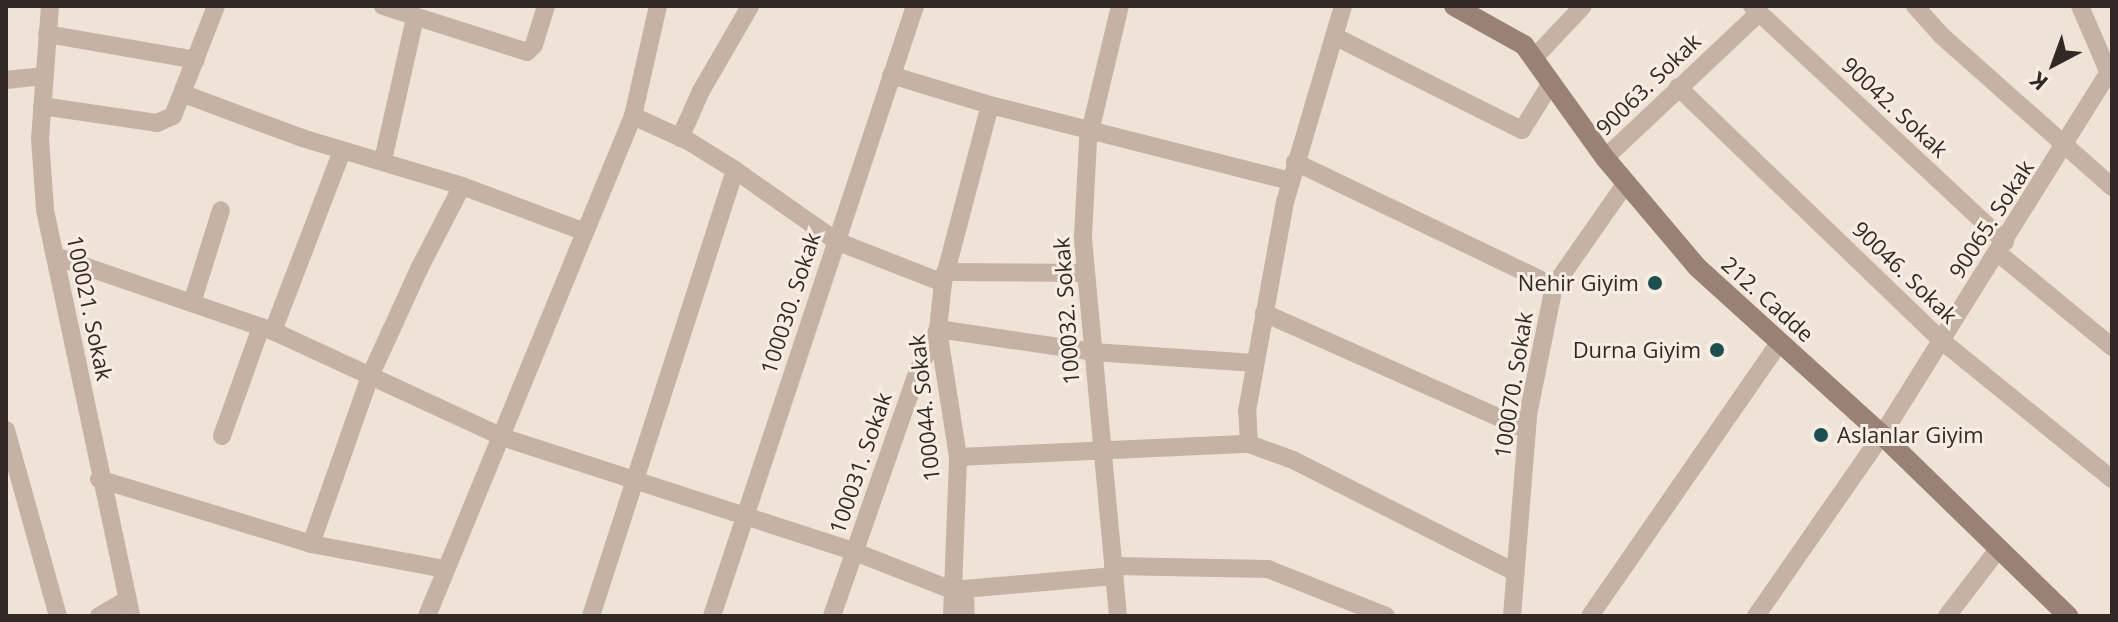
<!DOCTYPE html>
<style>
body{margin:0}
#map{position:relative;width:2118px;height:622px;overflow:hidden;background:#efe3d7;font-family:"Open Sans",sans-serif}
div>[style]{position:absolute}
.street>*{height:18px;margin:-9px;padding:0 9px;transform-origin:9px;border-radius:9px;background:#c6b2a4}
.secondary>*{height:20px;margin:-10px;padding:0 10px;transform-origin:10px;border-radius:10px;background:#998176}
.dots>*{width:22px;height:22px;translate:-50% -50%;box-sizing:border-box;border:4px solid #f7ede3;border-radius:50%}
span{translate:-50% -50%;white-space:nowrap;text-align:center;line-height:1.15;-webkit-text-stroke:6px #f7ede3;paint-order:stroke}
.street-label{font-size:22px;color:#322925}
.poi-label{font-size:22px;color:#322925}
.right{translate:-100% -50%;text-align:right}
.left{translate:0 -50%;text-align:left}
.frame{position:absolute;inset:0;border:8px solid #322925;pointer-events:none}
.north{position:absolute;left:2014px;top:24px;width:80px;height:80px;-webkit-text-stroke:6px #f7ede3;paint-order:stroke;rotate:221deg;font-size:22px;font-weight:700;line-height:32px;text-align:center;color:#322925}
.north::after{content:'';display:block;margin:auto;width:28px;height:36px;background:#322925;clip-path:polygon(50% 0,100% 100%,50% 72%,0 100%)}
</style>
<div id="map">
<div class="street">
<div style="left:50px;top:6px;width:132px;rotate:94.3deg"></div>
<div style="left:40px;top:138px;width:72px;rotate:86deg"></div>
<div style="left:45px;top:210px;width:415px;rotate:78deg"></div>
<div style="left:383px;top:6px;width:151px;rotate:17.7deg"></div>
<div style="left:527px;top:52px;width:10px;rotate:-45deg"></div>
<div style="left:534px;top:45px;width:41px;rotate:-72.9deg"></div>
<div style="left:1752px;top:6px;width:346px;rotate:43deg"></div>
<div style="left:1915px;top:6px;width:40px;rotate:48deg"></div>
<div style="left:1942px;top:36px;width:227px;rotate:41.6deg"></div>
<div style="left:2080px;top:6px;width:71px;rotate:66.7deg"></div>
<div style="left:47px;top:34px;width:151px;rotate:9.9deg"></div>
<div style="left:1334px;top:36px;width:210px;rotate:26.6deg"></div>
<div style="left:1522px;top:130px;width:55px;rotate:-58.3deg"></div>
<div style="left:1534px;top:58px;width:71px;rotate:-46.7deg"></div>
<div style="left:891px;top:75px;width:103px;rotate:16.9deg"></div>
<div style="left:990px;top:105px;width:309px;rotate:14.2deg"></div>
<div style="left:6px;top:80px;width:38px;rotate:-6deg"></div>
<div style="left:1678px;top:87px;width:366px;rotate:43.9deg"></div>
<div style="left:1942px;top:341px;width:219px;rotate:39.1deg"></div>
<div style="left:184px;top:94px;width:126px;rotate:20.4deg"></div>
<div style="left:302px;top:138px;width:167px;rotate:16.7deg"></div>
<div style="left:462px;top:186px;width:131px;rotate:20.5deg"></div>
<div style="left:42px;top:106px;width:116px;rotate:8.4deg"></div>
<div style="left:157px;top:123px;width:17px;rotate:-24deg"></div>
<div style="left:173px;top:116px;width:118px;rotate:-68.6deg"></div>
<div style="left:633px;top:116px;width:63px;rotate:24.5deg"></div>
<div style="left:690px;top:142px;width:53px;rotate:31.9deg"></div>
<div style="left:735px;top:170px;width:123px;rotate:35.1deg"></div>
<div style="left:836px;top:241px;width:115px;rotate:21.4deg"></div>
<div style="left:680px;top:138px;width:51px;rotate:-65.9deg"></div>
<div style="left:701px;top:91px;width:98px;rotate:-60deg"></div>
<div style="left:1605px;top:158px;width:212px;rotate:-43.3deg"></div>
<div style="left:383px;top:160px;width:146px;rotate:-77.3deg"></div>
<div style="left:1295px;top:162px;width:287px;rotate:25.6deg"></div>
<div style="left:1998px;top:253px;width:148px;rotate:39.5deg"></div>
<div style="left:55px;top:256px;width:231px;rotate:19deg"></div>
<div style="left:273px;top:331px;width:252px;rotate:24.8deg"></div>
<div style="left:502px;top:437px;width:371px;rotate:18deg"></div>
<div style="left:855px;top:552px;width:104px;rotate:21.4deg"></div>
<div style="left:952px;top:590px;width:163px;rotate:-4.9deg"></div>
<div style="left:945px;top:272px;width:141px;rotate:0.4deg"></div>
<div style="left:192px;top:303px;width:97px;rotate:-72.7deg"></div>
<div style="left:1264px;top:313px;width:288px;rotate:24deg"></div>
<div style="left:273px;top:331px;width:193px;rotate:-69deg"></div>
<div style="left:6px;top:430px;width:193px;rotate:74.4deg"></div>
<div style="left:222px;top:436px;width:116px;rotate:-70.3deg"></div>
<div style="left:1249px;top:444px;width:33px;rotate:-93deg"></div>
<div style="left:1247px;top:411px;width:212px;rotate:-79.7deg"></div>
<div style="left:1285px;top:202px;width:204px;rotate:-73.5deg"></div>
<div style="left:958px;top:457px;width:291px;rotate:-2.6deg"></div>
<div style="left:1249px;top:444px;width:47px;rotate:20deg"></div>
<div style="left:1293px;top:460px;width:249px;rotate:26.8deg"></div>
<div style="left:99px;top:479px;width:222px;rotate:17deg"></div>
<div style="left:311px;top:544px;width:180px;rotate:-70.6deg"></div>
<div style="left:371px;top:374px;width:118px;rotate:-65.4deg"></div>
<div style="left:420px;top:267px;width:91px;rotate:-62.6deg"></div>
<div style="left:311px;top:544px;width:136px;rotate:10.6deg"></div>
<div style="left:1113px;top:566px;width:155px;rotate:1.1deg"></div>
<div style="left:1268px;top:569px;width:127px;rotate:21.7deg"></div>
<div style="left:965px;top:591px;width:25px;rotate:88deg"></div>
<div style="left:99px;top:616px;width:32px;rotate:-30deg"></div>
<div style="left:427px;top:616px;width:541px;rotate:-67.61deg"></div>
<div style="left:633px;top:116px;width:113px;rotate:-77.2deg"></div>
<div style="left:591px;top:616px;width:469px;rotate:-72.1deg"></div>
<div style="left:712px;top:616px;width:643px;rotate:-71.59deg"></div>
<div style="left:832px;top:616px;width:257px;rotate:-70.7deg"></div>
<div style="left:917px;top:373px;width:49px;rotate:-64.5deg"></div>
<div style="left:938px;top:329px;width:157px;rotate:8.4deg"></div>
<div style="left:1093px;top:352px;width:162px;rotate:3.9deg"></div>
<div style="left:952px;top:616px;width:159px;rotate:-87.8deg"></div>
<div style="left:958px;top:457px;width:130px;rotate:-98.9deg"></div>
<div style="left:938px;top:329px;width:46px;rotate:-83.8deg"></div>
<div style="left:943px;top:283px;width:184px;rotate:-75.2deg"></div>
<div style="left:1118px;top:616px;width:382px;rotate:-95.3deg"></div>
<div style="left:1083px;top:236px;width:96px;rotate:-87deg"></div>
<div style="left:1088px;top:140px;width:138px;rotate:-76.6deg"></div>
<div style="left:1512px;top:616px;width:202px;rotate:-85.4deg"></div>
<div style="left:1528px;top:415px;width:132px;rotate:-78.6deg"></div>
<div style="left:1554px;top:286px;width:126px;rotate:-55deg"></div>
<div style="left:1590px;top:616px;width:333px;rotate:-55.3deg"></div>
<div style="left:1756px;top:616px;width:221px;rotate:-55.2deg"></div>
<div style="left:1882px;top:435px;width:434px;rotate:-58deg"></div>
<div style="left:1947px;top:616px;width:86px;rotate:-52.6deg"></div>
</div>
<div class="secondary">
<div style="left:1454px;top:6px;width:80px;rotate:29.1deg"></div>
<div style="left:1524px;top:45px;width:139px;rotate:54.4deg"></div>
<div style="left:1605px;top:158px;width:143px;rotate:49.8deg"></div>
<div style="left:1697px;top:267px;width:250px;rotate:42.2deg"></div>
<div style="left:1882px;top:435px;width:260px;rotate:44.2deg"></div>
</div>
<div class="dots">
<div style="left:1655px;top:283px;background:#1e4f50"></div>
<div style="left:1717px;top:350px;background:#1e4f50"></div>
<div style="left:1821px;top:435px;background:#1e4f50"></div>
</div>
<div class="street-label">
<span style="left:1648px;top:84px;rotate:-44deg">90063. Sokak</span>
<span style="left:1895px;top:107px;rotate:43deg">90042. Sokak</span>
<span style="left:1991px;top:219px;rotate:-57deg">90065. Sokak</span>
<span style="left:1905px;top:272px;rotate:44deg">90046. Sokak</span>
<span style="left:1768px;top:299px;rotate:42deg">212. Cadde</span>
<span style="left:790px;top:303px;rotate:-72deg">100030. Sokak</span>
<span style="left:90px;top:308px;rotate:78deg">100021. Sokak</span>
<span style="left:1066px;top:311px;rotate:-94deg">100032. Sokak</span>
<span style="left:1513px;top:385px;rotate:-81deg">100070. Sokak</span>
<span style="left:924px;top:408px;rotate:-96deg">100044. Sokak</span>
<span style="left:860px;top:463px;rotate:-71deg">100031. Sokak</span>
</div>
<div class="poi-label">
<span class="right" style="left:1639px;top:283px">Nehir Giyim</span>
<span class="right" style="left:1701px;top:350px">Durna Giyim</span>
<span class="left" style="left:1837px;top:435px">Aslanlar Giyim</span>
</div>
<div class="frame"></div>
<div class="north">K</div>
</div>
